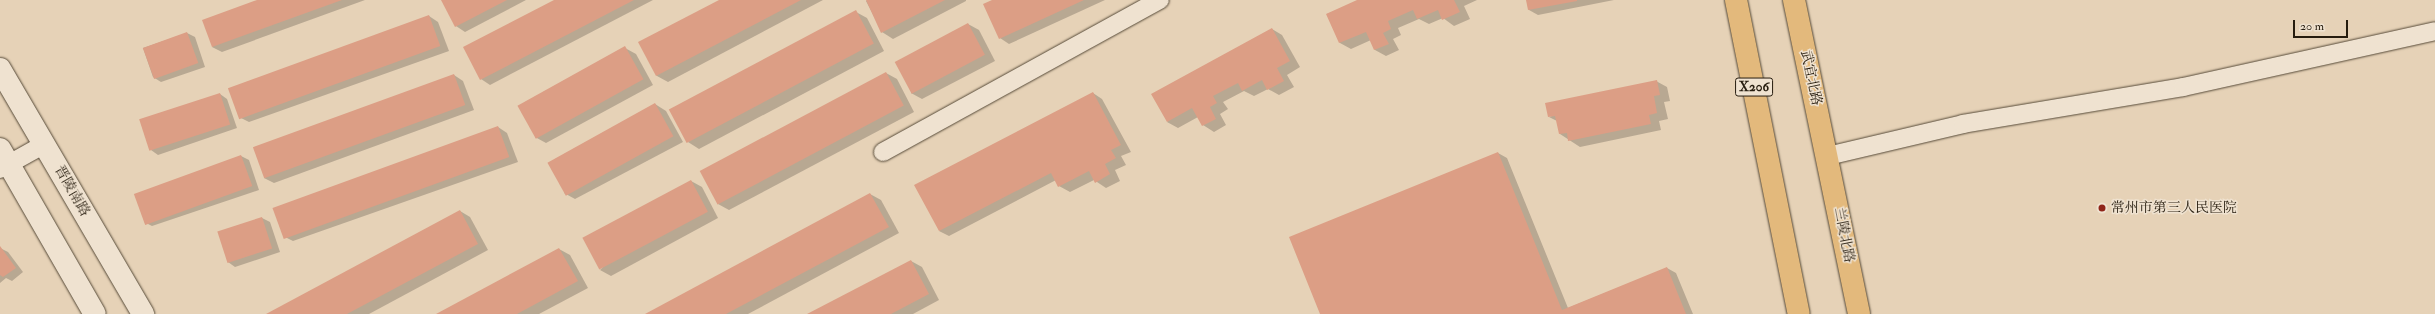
<!DOCTYPE html>
<meta charset="utf-8">
<style>
body{margin:0}
#map{position:relative;width:2435px;height:314px;overflow:hidden;background:#e6d2b7;font-family:"IM FELL Double Pica","Noto Serif SC",serif}
div>[style]{position:absolute}
.shadow>*{inset:0;background:#0003}
.building>*{inset:0;background:#dc9e85;transform-origin:0 0}
.roads{filter:drop-shadow(0 0 1px #564a38) drop-shadow(0 0 1px #564a38)}
.street>*{height:18px;margin:-9px;padding:0 9px;transform-origin:9px;border-radius:9px;background:#efe2d0}
.secondary>*{height:22px;margin:-11px;padding:0 11px;transform-origin:11px;border-radius:11px;background:#efe2d0}
.primary>*{height:22px;margin:-11px;padding:0 11px;transform-origin:11px;border-radius:11px;background:#e3b97c}
.dots>*{width:11px;height:11px;translate:-50% -50%;box-sizing:border-box;border:2px solid #efe2d0;border-radius:50%}
span{translate:-50% -50%;white-space:nowrap;text-align:center;line-height:1.15;-webkit-text-stroke:3px #efe2d0;paint-order:stroke}
.shield-label span{padding:1px 3px;background:#efe2d0;border:1px solid;border-radius:3px;-webkit-text-stroke-width:0}
.shield-label{font-size:13px;color:#261c0e;font-weight:700}
.street-label{font-size:14px;color:#261c0e}
.poi-label{font-size:14px;color:#261c0e}
.left{translate:0 -50%;text-align:left}
.scale{position:absolute;left:2293px;top:20px;width:55px;height:18px;box-sizing:border-box;border:2px solid #261c0e;border-top:0;padding-left:5px;font-size:12px;line-height:14px;white-space:nowrap;color:#261c0e;-webkit-text-stroke:3px #efe2d0;paint-order:stroke}
</style>
<div id="map">
<div class="shadow">
<div style="clip-path:polygon(260px 0,365px 0,222px 52px,212px 47px)"></div>
<div style="clip-path:polygon(442px 0,526px 0,465px 32px,456px 26px)"></div>
<div style="clip-path:polygon(556px 0,653px 0,490px 85px,481px 79px)"></div>
<div style="clip-path:polygon(721px 0,823px 0,668px 82px,657px 76px,640px 43px)"></div>
<div style="clip-path:polygon(868px 0,966px 0,966px 1px,893px 39px,882px 32px,866px 1px)"></div>
<div style="clip-path:polygon(995px 0,1105px 0,1009px 44px,1000px 38px)"></div>
<div style="clip-path:polygon(1360px 0,1477px 0,1464px 6px,1470px 19px,1454px 26px,1443px 18px,1429px 24px,1419px 19px,1398px 28px,1401px 35px,1393px 39px,1399px 50px,1386px 56px,1375px 50px,1371px 40px,1351px 49px,1340px 43px,1327px 14px)"></div>
<div style="clip-path:polygon(1527px 0,1614px 0,1538px 15px,1529px 10px)"></div>
<div style="clip-path:polygon(856px 12px,867px 18px,884px 51px,699px 149px,688px 142px)"></div>
<div style="clip-path:polygon(429px 16px,438px 22px,449px 51px,249px 122px,239px 117px)"></div>
<div style="clip-path:polygon(968px 24px,979px 30px,995px 61px,922px 99px,911px 93px)"></div>
<div style="clip-path:polygon(1272px 29px,1282px 35px,1300px 67px,1287px 75px,1294px 87px,1279px 95px,1268px 89px,1254px 96px,1244px 91px,1223px 102px,1228px 109px,1220px 114px,1226px 125px,1214px 132px,1203px 125px,1198px 117px,1178px 128px,1167px 122px)"></div>
<div style="clip-path:polygon(187px 33px,195px 37px,205px 67px,161px 82px,153px 77px,143px 48px)"></div>
<div style="clip-path:polygon(625px 48px,636px 54px,653px 85px,546px 143px,535px 137px)"></div>
<div style="clip-path:polygon(886px 73px,897px 79px,914px 112px,729px 210px,718px 204px)"></div>
<div style="clip-path:polygon(454px 75px,463px 81px,474px 110px,274px 183px,264px 178px)"></div>
<div style="clip-path:polygon(1656px 81px,1667px 87px,1670px 101px,1664px 102px,1668px 119px,1659px 121px,1661px 130px,1580px 147px,1560px 134px,1557px 121px,1549px 117px)"></div>
<div style="clip-path:polygon(1093px 93px,1102px 99px,1131px 152px,1121px 156px,1126px 165px,1115px 170px,1120px 181px,1106px 188px,1094px 180px,1070px 192px,1059px 186px,1056px 180px,949px 236px,939px 231px)"></div>
<div style="clip-path:polygon(220px 94px,227px 99px,237px 128px,158px 155px,151px 150px)"></div>
<div style="clip-path:polygon(655px 104px,666px 111px,683px 142px,575px 199px,564px 193px)"></div>
<div style="clip-path:polygon(498px 127px,507px 133px,518px 162px,293px 241px,283px 236px)"></div>
<div style="clip-path:polygon(1498px 153px,1507px 158px,1568px 308px,1667px 268px,1676px 273px,1693px 314px,1321px 314px)"></div>
<div style="clip-path:polygon(241px 156px,249px 160px,259px 190px,152px 226px,144px 222px)"></div>
<div style="clip-path:polygon(691px 181px,702px 187px,718px 218px,611px 276px,600px 270px)"></div>
<div style="clip-path:polygon(870px 194px,881px 200px,899px 233px,748px 314px,647px 314px)"></div>
<div style="clip-path:polygon(460px 211px,470px 217px,488px 250px,369px 314px,268px 314px)"></div>
<div style="clip-path:polygon(262px 218px,270px 222px,280px 252px,235px 267px,228px 262px)"></div>
<div style="clip-path:polygon(0 248px,8px 252px,23px 272px,12px 281px,6px 278px,0 283px)"></div>
<div style="clip-path:polygon(559px 249px,570px 255px,588px 288px,539px 314px,438px 314px)"></div>
<div style="clip-path:polygon(911px 261px,922px 267px,939px 300px,913px 314px,809px 314px)"></div>
</div>
<div class="building">
<div style="clip-path:polygon(257px 0,342px 0,212px 47px,202px 20px)"></div>
<div style="clip-path:polygon(441px 0,507px 0,455px 27px)"></div>
<div style="clip-path:polygon(554px 0,634px 0,480px 80px,463px 47px)"></div>
<div style="clip-path:polygon(719px 0,801px 0,656px 76px,638px 42px)"></div>
<div style="clip-path:polygon(866px 0,945px 0,881px 33px)"></div>
<div style="clip-path:polygon(992px 0,1084px 0,999px 39px,983px 4px)"></div>
<div style="clip-path:polygon(1357px 0,1454px 0,1460px 12px,1442px 20px,1438px 10px,1417px 19px,1413px 10px,1388px 21px,1391px 29px,1383px 33px,1389px 44px,1374px 50px,1366px 32px,1339px 43px,1326px 14px)"></div>
<div style="clip-path:polygon(1526px 0,1577px 0,1577px 1px,1528px 10px)"></div>
<div style="left:856px;top:10px;width:38px;height:212px;rotate:62deg"></div>
<div style="left:429px;top:15px;width:33px;height:214px;rotate:70deg"></div>
<div style="left:968px;top:23px;width:36px;height:83px;rotate:62deg"></div>
<div style="clip-path:polygon(1272px 28px,1290px 61px,1277px 68px,1284px 81px,1267px 90px,1262px 80px,1242px 91px,1238px 83px,1213px 96px,1217px 103px,1210px 107px,1216px 119px,1202px 126px,1192px 108px,1167px 122px,1151px 94px)"></div>
<div style="left:187px;top:32px;width:33px;height:47px;rotate:70deg"></div>
<div style="left:625px;top:46px;width:38px;height:123px;rotate:61deg"></div>
<div style="left:886px;top:72px;width:38px;height:211px;rotate:62deg"></div>
<div style="left:454px;top:74px;width:33px;height:214px;rotate:70deg"></div>
<div style="clip-path:polygon(1657px 80px,1660px 95px,1654px 96px,1657px 113px,1649px 115px,1651px 124px,1568px 141px,1567px 133px,1559px 134px,1555px 116px,1548px 117px,1545px 103px)"></div>
<div style="clip-path:polygon(1093px 92px,1121px 145px,1111px 150px,1116px 158px,1105px 164px,1110px 174px,1095px 183px,1089px 171px,1058px 187px,1051px 173px,939px 231px,914px 185px)"></div>
<div style="left:220px;top:93px;width:33px;height:85px;rotate:72deg"></div>
<div style="left:655px;top:103px;width:38px;height:123px;rotate:61deg"></div>
<div style="left:498px;top:126px;width:33px;height:240px;rotate:70deg"></div>
<div style="clip-path:polygon(1498px 152px,1562px 310px,1667px 267px,1686px 314px,1320px 314px,1289px 237px)"></div>
<div style="left:241px;top:155px;width:33px;height:114px;rotate:70deg"></div>
<div style="left:691px;top:180px;width:36px;height:123px;rotate:62deg"></div>
<div style="clip-path:polygon(870px 193px,889px 227px,726px 314px,645px 314px)"></div>
<div style="clip-path:polygon(460px 210px,478px 244px,347px 314px,266px 314px)"></div>
<div style="left:262px;top:217px;width:33px;height:47px;rotate:72deg"></div>
<div style="clip-path:polygon(0 246px,16px 268px,3px 277px,0 275px)"></div>
<div style="clip-path:polygon(559px 248px,578px 281px,517px 314px,436px 314px)"></div>
<div style="clip-path:polygon(911px 260px,929px 294px,891px 314px,807px 314px)"></div>
</div>
<div class="roads">
<div class="street">
<div style="left:883px;top:152px;width:316px;rotate:-28.8deg"></div>
<div style="left:1828px;top:156px;width:139px;rotate:-13.3deg"></div>
<div style="left:1963px;top:124px;width:223px;rotate:-9.5deg"></div>
<div style="left:2183px;top:87px;width:258px;rotate:-12.5deg"></div>
<div style="left:0;top:169px;width:51px;rotate:-29.1deg"></div>
</div>
<div class="secondary">
<div style="left:0;top:69px;width:284px;rotate:59.7deg"></div>
<div style="left:0;top:149px;width:190px;rotate:60.1deg"></div>
</div>
<div class="primary">
<div style="left:1736px;top:0;width:320px;rotate:78.7deg"></div>
<div style="left:1794px;top:0;width:321px;rotate:78.3deg"></div>
</div>
</div>
<div class="dots">
<div style="left:2102px;top:208px;background:#8f2418"></div>
</div>
<div class="shield-label">
<span style="left:1754px;top:87px">X206</span>
</div>
<div class="street-label">
<span style="left:1811px;top:78px;rotate:78deg">武宜北路</span>
<span style="left:72px;top:191px;rotate:60deg">晋陵南路</span>
<span style="left:1844px;top:235px;rotate:79deg">兰陵北路</span>
</div>
<div class="poi-label">
<span class="left" style="left:2111px;top:208px">常州市第三人民医院</span>
</div>
<div class="scale">20 m</div>
</div>
